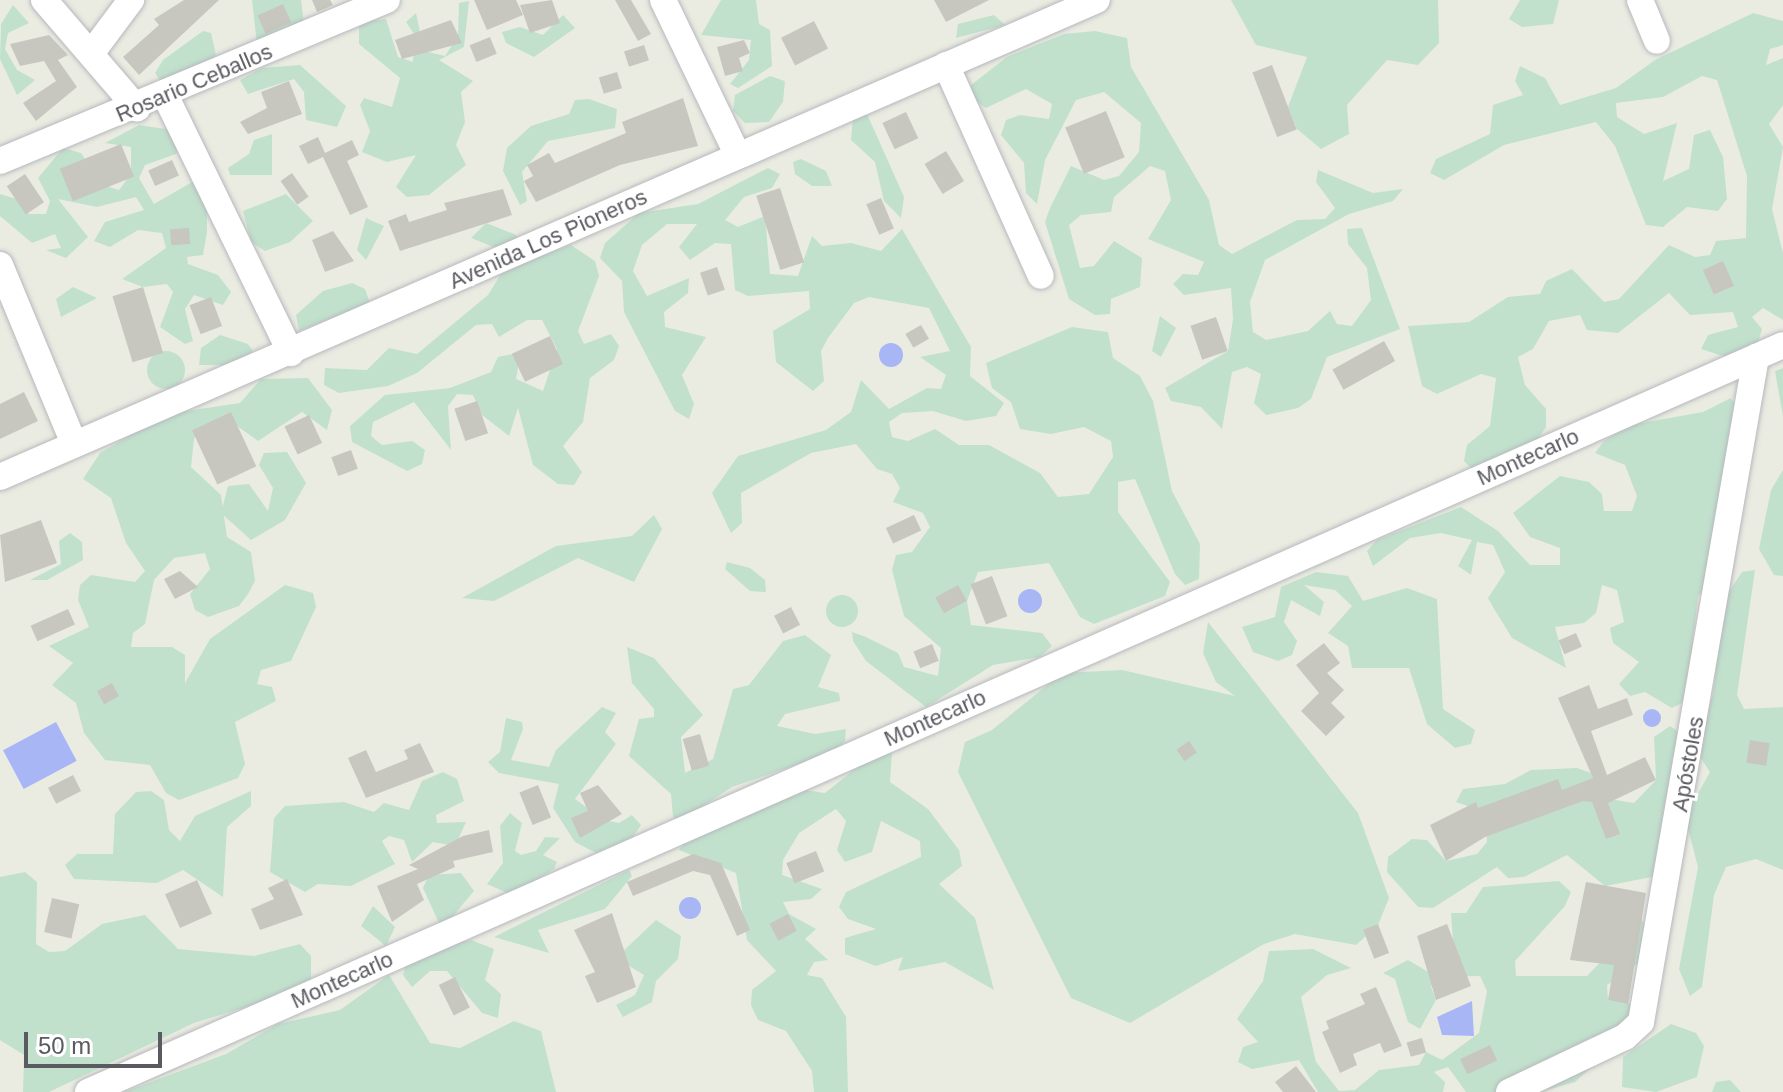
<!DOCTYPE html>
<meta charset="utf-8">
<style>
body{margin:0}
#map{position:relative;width:1783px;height:1092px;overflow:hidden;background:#eaece2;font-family:Arial,sans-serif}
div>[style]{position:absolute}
.green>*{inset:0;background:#c1e1cd}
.round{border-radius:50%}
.water>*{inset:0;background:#a8b6f6;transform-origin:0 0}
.building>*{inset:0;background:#c7c7bf;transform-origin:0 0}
.roads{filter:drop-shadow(0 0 2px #b7b8bd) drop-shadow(0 0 2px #b7b8bd)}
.minor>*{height:26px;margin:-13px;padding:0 13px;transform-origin:13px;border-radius:13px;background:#fff}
span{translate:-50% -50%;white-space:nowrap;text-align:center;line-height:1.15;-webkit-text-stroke:6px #fff;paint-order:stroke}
.street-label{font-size:22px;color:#5a5b61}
.scale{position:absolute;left:24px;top:1032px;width:138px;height:36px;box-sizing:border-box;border:4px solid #5a5b61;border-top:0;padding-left:10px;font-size:24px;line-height:28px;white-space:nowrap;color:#5a5b61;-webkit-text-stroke:6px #fff;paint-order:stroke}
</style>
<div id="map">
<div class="green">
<div style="clip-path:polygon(252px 0,301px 0,304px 23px,257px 45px)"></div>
<div style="clip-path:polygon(721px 0,756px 0,759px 24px,770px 30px,772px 66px,738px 88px,730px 84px,749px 60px,751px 40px,701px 35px)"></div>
<div style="clip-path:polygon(1231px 0,1438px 0,1439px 43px,1418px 65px,1387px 60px,1347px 105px,1349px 134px,1321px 149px,1297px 129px,1288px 107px,1307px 57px,1256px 45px)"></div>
<div style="clip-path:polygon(1520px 0,1559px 0,1553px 24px,1522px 27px,1509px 19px)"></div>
<div style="clip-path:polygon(469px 1px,464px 47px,439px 60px,473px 81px,461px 92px,465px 122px,456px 145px,466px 165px,429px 195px,407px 197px,396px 187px,416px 155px,387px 162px,362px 152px,370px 131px,360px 105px,364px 98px,392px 107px,400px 78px,359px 44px,359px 22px,386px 19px,398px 57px,413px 62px,414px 34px,406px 22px,416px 13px,424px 51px,445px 56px,458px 36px,459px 3px)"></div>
<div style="clip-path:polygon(13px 5px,29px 23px,8px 33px,5px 49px,17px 70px,35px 80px,17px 95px,0 59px,1px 24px)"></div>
<div style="clip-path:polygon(1753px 13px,1783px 21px,1783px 45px,1770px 49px,1766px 65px,1783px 58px,1783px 105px,1769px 124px,1783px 147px,1772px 209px,1783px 253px,1783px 320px,1763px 308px,1752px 317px,1762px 329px,1758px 343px,1732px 359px,1701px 349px,1708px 335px,1738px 327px,1733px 312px,1690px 315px,1669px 293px,1618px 333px,1587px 330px,1580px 315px,1549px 321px,1533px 349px,1518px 357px,1525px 385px,1546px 409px,1546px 427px,1529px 452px,1475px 472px,1464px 461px,1467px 445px,1490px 426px,1496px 378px,1481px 374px,1437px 394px,1422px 386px,1408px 326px,1469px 322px,1508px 297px,1540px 294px,1546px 281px,1572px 269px,1604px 302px,1619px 299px,1669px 245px,1695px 257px,1710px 255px,1716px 241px,1746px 238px,1747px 176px,1717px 80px,1702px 76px,1663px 97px,1616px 103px,1617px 117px,1644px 134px,1677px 123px,1663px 181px,1689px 169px,1694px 135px,1710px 130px,1723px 157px,1727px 199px,1718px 211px,1687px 207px,1663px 227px,1646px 225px,1615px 146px,1596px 122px,1504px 145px,1444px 180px,1430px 173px,1436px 159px,1490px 134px,1493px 105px,1523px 95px,1515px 81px,1520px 66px,1545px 78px,1560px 105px,1616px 88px,1655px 60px)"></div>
<div style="clip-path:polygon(563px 15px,575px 28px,534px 57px,506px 43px,502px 32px,520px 27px,543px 35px)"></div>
<div style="clip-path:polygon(994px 15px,1005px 25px,956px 38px,958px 24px)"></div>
<div style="clip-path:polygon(203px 31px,211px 33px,216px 55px,205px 67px,160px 80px,155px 73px,163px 60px)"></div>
<div style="clip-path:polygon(1095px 31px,1127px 38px,1131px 67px,1209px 200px,1219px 245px,1232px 254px,1297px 220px,1325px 219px,1335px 208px,1316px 182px,1318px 170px,1373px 193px,1403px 189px,1393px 201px,1349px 214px,1265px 260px,1250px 302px,1253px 332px,1266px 340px,1308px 331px,1330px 311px,1337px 324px,1352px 326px,1371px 300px,1367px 268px,1348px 244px,1347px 229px,1362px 228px,1400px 329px,1327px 357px,1311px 399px,1298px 408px,1266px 415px,1254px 403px,1261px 374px,1247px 367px,1232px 372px,1222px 429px,1201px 407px,1171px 401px,1165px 388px,1228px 351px,1233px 319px,1231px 288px,1184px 295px,1173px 284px,1183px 274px,1198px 275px,1204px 262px,1148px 239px,1171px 200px,1165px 171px,1150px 166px,1114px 197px,1111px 212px,1081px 215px,1069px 225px,1080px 268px,1094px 266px,1114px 241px,1142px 258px,1140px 287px,1111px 299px,1110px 314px,1095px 315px,1069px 299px,1045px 222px,1050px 208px,1071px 166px,1104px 180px,1119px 176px,1139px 152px,1141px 123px,1104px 92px,1076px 100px,1045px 160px,1037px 204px,1026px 193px,1024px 163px,1001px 135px,1006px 120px,1020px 115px,1049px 119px,1052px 104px,1026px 89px,986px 108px,974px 100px,971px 85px,1007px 57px,1064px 34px)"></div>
<div style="clip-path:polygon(300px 65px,346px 106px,337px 127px,306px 120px,304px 92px,294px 79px,248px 94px,240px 80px,262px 68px)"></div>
<div style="clip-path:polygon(770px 76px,785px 81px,783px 102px,769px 122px,745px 123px,733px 111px,735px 95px)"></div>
<div style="clip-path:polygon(589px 99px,617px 109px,615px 128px,548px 141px,522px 172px,527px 201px,520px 205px,503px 171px,507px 148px,531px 126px,569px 114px,575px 100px)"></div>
<div style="clip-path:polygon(867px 114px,904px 197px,901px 218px,884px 201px,875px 162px,851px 140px,853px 116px)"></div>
<div style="clip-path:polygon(139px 125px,172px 130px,181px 143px,176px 154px,145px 165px,139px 178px,154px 204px,194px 181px,207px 209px,207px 232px,203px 255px,187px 257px,188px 264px,218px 275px,231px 292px,223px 305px,194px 295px,185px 309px,193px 341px,185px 344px,160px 327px,173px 292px,167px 284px,143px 287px,122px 279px,166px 248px,162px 233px,138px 230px,110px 247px,94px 241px,105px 222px,144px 210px,136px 197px,97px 207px,58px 199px,88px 237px,66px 258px,46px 250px,61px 248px,55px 234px,32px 243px,0 216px,0 194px,20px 200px,29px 214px,46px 214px,50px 201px,38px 178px,63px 148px,81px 153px,103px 185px,119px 190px,131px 174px,131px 147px,105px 143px)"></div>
<div style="clip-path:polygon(272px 134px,272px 175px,230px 175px,228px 168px,249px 154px,254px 140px)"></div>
<div style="clip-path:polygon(801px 159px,826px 171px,832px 186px,812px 186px,795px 174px,793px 162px)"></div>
<div style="clip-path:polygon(768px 168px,780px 174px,772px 188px,744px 197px,725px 220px,738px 227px,765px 216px,770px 274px,798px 276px,812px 236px,822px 246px,851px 243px,881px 251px,902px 229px,971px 347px,970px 376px,1004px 403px,996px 416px,966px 421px,933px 411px,902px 413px,889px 422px,892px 437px,908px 441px,935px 429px,959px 445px,989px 445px,1040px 473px,1058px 497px,1089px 494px,1113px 457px,1111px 441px,1084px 427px,1051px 434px,1020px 429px,1011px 402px,992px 388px,986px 363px,1072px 327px,1108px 332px,1113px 358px,1140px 376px,1153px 401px,1172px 491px,1200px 544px,1199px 579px,1185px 585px,1175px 574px,1135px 479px,1118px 482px,1118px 512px,1170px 582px,1165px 596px,1094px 624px,1080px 617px,1049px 563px,978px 572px,967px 601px,971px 625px,1042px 633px,1052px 646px,1040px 657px,993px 665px,926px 707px,866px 661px,853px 641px,852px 632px,866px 637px,898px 653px,904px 667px,938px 676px,941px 648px,904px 616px,892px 570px,896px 555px,912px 552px,930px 527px,923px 513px,893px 502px,900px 488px,892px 474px,877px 469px,856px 444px,811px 453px,741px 493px,742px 523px,731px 533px,712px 493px,738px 456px,826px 430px,851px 412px,861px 380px,889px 409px,927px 388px,941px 389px,946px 375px,920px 357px,950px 351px,929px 308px,869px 297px,854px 303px,828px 338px,821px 351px,824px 381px,813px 391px,776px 362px,773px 331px,810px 309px,809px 291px,748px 296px,735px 290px,731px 244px,715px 243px,690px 260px,679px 247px,697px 224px,667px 224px,642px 245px,633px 271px,647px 296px,689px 278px,688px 293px,664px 312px,665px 327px,706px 337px,682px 375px,694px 404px,689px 419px,675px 411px,624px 312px,622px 281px,600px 258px,605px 243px,639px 213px,698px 204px)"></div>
<div style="clip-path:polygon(286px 194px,313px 221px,290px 242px,265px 251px,251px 242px,243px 211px)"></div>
<div style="clip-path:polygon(366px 218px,384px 226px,366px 260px,357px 250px)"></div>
<div style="clip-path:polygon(486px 223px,514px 234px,520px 239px,504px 251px,471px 238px)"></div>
<div style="clip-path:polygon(571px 245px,595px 261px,599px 276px,578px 331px,584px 344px,611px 334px,619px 346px,614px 360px,590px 378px,583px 422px,563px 446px,582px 472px,574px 485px,558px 484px,533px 465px,518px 408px,509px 436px,482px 415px,473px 395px,457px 394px,448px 406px,451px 450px,414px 402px,373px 422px,371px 436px,382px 445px,412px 441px,425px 450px,422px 464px,407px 471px,352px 442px,350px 426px,385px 395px,450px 388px,491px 372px,498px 357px,513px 354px,519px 362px,516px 379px,543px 391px,557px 349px,542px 320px,527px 320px,499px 337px,492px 324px,476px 325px,417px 373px,388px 386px,339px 393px,324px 385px,325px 368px,367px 370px,389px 348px,417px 354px,488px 295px,504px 269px)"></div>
<div style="clip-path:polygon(352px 283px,365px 289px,370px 303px,299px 331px,296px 315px,323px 291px)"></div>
<div style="clip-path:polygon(73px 287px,97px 298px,61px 317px,56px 299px)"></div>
<div style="clip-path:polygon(1160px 316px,1176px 328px,1161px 357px,1152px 351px)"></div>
<div style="clip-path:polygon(220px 335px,248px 344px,253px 351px,234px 365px,199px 365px,201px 348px)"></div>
<div class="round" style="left:147px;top:351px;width:38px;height:38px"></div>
<div style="clip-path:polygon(1783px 368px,1783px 416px,1775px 371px)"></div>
<div style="clip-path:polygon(308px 378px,332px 410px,327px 430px,302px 412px,258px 441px,233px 423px,202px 425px,194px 439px,191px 467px,221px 495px,227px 537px,251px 552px,255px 581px,248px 594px,239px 606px,208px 617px,195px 610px,190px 594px,210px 569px,205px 553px,174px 558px,154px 580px,145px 624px,133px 633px,131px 647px,172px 647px,185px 655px,185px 683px,210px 639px,285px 585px,313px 593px,316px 607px,291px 661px,261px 670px,257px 684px,272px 687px,276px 701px,235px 722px,245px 764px,238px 778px,179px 800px,166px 793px,150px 765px,105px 760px,84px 733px,76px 703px,52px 685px,73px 663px,49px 646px,89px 627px,78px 600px,80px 585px,91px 575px,135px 582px,145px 571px,126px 543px,111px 498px,83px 479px,100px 453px,166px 414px,240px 403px,261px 379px)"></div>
<div style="clip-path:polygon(1731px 398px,1738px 410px,1709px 585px,1698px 596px,1686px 701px,1672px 708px,1645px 692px,1630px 696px,1619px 684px,1639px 662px,1613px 643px,1610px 628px,1624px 622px,1617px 590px,1602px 585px,1596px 613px,1584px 623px,1555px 627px,1566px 668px,1512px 638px,1496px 612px,1488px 598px,1505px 572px,1493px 545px,1477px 542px,1471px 575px,1458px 566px,1472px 540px,1441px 533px,1410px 538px,1373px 566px,1367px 551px,1377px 540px,1461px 507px,1498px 531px,1530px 565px,1560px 565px,1560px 548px,1530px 537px,1513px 513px,1560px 476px,1589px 482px,1602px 494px,1604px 511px,1632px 511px,1637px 496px,1625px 465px,1595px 453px,1604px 441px,1630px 425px,1703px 412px)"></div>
<div style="clip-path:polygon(287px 452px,306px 483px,285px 520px,251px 540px,221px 513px,228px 486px,249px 484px,268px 511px,273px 488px,259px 465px,264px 453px)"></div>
<div style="clip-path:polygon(1783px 470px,1783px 576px,1774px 575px,1759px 549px,1771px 490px)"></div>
<div style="clip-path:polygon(654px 515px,662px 529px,634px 582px,578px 558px,494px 601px,462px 598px,556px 546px,632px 536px)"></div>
<div style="clip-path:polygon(70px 533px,82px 542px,83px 560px,47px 580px,30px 580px,61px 564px,59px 541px)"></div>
<div style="clip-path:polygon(727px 562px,750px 568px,765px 580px,766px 592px,750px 591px,725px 569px)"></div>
<div style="clip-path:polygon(1755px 570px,1737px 695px,1744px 709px,1783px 707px,1783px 870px,1756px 859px,1726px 867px,1714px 895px,1702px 987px,1690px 996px,1679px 969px,1698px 867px,1687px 825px,1652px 877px,1605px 886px,1567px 855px,1524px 877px,1508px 878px,1497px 867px,1433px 908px,1418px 907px,1387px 872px,1388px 857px,1412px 839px,1427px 840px,1446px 861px,1477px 854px,1487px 842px,1486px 825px,1479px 810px,1456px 802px,1463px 789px,1505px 784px,1531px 770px,1577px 768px,1591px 773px,1603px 798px,1634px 803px,1656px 780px,1654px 737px,1670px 726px,1683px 735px,1672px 760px,1696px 797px,1710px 772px,1694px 748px,1713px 694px,1724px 599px,1742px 572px)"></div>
<div style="clip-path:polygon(1316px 572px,1348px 576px,1363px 601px,1407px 588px,1437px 599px,1443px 709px,1475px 730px,1471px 744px,1455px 748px,1427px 724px,1409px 668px,1352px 668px,1348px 646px,1328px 633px,1352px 606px,1335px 590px,1304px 585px,1324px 602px,1320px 616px,1291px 600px,1284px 622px,1297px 641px,1292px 655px,1278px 661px,1253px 652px,1242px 627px,1275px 617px,1281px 587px)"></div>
<div class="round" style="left:826px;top:595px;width:32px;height:32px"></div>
<div style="clip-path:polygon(1208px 622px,1358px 813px,1389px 898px,1378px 925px,1356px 945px,1295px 934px,1264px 944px,1130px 1023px,1071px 998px,958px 772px,965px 742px,992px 730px,1062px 673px,1122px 670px,1235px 696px,1216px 682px,1203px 653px)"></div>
<div style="clip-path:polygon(805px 635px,831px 655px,818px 687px,839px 693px,840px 701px,785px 714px,777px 726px,815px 734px,846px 729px,845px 741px,834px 752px,732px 787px,681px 821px,673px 817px,671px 794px,629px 756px,639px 719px,654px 717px,654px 709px,632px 683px,627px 647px,654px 658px,703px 715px,681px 737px,685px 773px,713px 759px,733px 689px,749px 685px,783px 641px)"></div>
<div style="clip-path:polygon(602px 707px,616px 713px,605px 732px,616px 744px,575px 799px,604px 820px,619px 823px,632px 815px,641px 825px,633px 837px,596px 853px,575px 842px,553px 808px,559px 784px,499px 773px,488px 762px,500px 752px,506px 718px,522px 722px,523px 729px,511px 760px,549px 767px,556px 750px)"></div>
<div style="clip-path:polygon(892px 752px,890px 782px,928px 809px,959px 850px,962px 866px,939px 884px,975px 918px,994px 990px,945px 962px,898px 971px,903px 957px,876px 966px,845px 954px,845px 938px,876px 929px,848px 919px,839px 907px,846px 892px,921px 857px,920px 841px,881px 821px,872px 852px,845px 862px,837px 850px,846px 821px,836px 809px,799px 833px,783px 860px,782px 875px,822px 889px,811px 899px,783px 902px,789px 914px,816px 929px,805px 939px,828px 960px,814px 962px,807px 975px,822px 978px,846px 1017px,848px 1092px,814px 1092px,812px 1071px,786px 1031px,758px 1020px,751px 1005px,752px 990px,776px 971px,747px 940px,736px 873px,679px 850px,688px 837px,791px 788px,825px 793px,861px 764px)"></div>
<div style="clip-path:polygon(443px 772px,457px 779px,464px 801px,436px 815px,437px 823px,466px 822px,455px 846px,433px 842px,412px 862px,404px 840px,389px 836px,382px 841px,395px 864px,351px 886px,318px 884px,305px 892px,270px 872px,274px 818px,285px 806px,344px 802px,374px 812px,384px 803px,409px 810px,422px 781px)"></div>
<div style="clip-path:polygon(151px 791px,164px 800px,169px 830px,180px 841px,195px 816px,251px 791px,251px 806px,227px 827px,223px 897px,183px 870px,157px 883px,74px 879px,65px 865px,77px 854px,113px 854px,115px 814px,136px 792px)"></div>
<div style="clip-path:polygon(510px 813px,522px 823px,515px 851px,521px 855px,536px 851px,545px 837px,560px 838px,543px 855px,557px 862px,554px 869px,512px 895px,487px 884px,503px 863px,500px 826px)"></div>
<div style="clip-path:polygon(629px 870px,632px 876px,605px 909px,538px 930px,549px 953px,494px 937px)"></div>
<div style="clip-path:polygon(25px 872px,37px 882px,36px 944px,49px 952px,65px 951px,102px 924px,145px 915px,178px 949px,254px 956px,300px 944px,311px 956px,311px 987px,194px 1023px,49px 1092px,23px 1092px,24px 1055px,0 1040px,0 877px)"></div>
<div style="clip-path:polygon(461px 873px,474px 891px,447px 923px,439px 923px,423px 888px,429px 875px)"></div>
<div style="clip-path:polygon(1559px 881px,1571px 892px,1565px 906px,1515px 961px,1516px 976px,1587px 976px,1641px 920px,1652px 930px,1644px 959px,1607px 985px,1608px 1000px,1630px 1004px,1641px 1022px,1575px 1082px,1540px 1092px,1466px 1092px,1448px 1067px,1434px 1072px,1445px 1082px,1443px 1092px,1318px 1092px,1299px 1060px,1252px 1069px,1238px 1062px,1243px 1047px,1258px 1042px,1237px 1019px,1263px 981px,1269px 951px,1313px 949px,1351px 968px,1327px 975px,1301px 997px,1316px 1062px,1339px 1091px,1355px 1090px,1379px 1070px,1419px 1065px,1426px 1052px,1442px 1060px,1479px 1033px,1487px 991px,1480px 976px,1442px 977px,1431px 987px,1436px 1000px,1420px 1029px,1408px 1022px,1395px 979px,1383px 973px,1408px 960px,1430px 973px,1453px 940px,1451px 913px,1466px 913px,1483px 887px)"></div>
<div style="clip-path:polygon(373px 906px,395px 927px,386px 946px,361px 926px)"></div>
<div style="clip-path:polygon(656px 920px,681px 936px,678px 959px,656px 981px,652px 1002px,623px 1017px,616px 1005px,635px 995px,644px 975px,616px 958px)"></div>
<div style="clip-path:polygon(471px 940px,494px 949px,485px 980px,501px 994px,498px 1018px,482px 1013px,447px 971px,430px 971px,412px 987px,403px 975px,407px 960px,429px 949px)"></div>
<div style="clip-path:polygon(389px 975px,430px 1043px,460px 1048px,514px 1021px,541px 1031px,556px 1092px,124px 1092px,226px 1054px,278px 1024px,340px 1010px)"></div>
<div style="clip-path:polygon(1671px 1024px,1696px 1033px,1704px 1046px,1697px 1077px,1656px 1092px,1622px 1087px,1623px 1057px)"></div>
<div style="clip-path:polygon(1730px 1080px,1741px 1092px,1712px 1092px,1716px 1082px)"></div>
</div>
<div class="water">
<div class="round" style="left:879px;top:343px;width:24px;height:24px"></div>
<div class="round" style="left:1018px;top:589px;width:24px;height:24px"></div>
<div class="round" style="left:1643px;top:709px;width:18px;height:18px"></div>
<div style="left:56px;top:722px;width:44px;height:60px;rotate:62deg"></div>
<div class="round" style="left:679px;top:897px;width:22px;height:22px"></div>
<div style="clip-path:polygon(1472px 1001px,1474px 1036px,1442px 1035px,1437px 1017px)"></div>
</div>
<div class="building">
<div style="clip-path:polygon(184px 0,219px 0,139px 75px,123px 57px,159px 25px,154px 19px)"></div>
<div style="clip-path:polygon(312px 0,330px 0,333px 5px,317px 12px)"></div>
<div style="clip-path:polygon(474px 0,516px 0,523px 15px,487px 30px)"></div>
<div style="clip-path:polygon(552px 0,560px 23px,530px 33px,520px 5px)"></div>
<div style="clip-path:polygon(615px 0,631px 0,651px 34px,638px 41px)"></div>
<div style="clip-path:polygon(934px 0,989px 0,946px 22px)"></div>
<div style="left:283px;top:4px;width:20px;height:28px;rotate:66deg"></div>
<div style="clip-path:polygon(451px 20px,462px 43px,402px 59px,395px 40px)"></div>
<div style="left:814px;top:21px;width:31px;height:37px;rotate:63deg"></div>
<div style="clip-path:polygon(49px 35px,68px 55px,58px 60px,77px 87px,36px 121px,23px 103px,56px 81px,44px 61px,20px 66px,10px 44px)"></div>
<div style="left:490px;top:37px;width:18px;height:22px;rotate:68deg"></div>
<div style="clip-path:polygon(744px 40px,750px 53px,739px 58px,743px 71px,725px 76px,717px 47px)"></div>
<div style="left:644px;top:45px;width:16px;height:21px;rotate:72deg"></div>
<div style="left:1272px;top:65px;width:69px;height:21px;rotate:69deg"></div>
<div style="left:617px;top:72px;width:17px;height:19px;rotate:73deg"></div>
<div style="clip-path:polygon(289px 81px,302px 114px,248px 134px,240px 122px,267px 108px,261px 92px)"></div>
<div style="clip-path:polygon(683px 98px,698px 146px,620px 165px,536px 202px,524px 181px,533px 176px,527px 165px,549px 153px,555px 163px,626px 133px,622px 122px)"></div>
<div style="left:1106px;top:111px;width:50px;height:44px;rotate:68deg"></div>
<div style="left:906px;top:112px;width:29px;height:26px;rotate:65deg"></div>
<div style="clip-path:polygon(318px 137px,325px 153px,352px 140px,359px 155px,347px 161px,368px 207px,350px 215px,323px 157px,308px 164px,299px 146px)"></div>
<div style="left:121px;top:144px;width:35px;height:66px;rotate:68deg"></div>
<div style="left:946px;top:151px;width:35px;height:25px;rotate:59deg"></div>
<div style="left:172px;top:160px;width:17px;height:26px;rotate:66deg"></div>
<div style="left:292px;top:173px;width:29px;height:14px;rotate:55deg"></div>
<div style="left:25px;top:174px;width:34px;height:22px;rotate:56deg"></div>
<div style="left:780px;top:188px;width:78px;height:25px;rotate:72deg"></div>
<div style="clip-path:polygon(503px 189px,512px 215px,400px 251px,388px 221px,406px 214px,409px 222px,447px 210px,444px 203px)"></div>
<div style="left:881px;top:198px;width:33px;height:16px;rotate:67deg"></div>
<div style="left:189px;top:228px;width:16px;height:19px;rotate:86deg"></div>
<div style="clip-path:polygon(333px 231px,354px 261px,325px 272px,312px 240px)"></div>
<div style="left:1723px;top:261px;width:27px;height:22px;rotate:66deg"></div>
<div style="left:717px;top:267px;width:24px;height:18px;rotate:71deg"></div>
<div style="left:143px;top:287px;width:69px;height:32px;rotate:73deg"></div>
<div style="left:211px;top:297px;width:31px;height:23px;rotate:69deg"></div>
<div style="left:1216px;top:317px;width:36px;height:27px;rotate:71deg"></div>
<div style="left:921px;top:325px;width:16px;height:18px;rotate:60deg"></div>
<div style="left:550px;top:336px;width:31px;height:42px;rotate:65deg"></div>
<div style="left:1384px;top:341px;width:23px;height:59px;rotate:61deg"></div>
<div style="clip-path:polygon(24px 392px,38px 421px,0 439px,0 404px)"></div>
<div style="left:477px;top:401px;width:34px;height:24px;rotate:71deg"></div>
<div style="left:231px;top:412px;width:60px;height:43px;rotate:65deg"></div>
<div style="left:309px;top:415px;width:31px;height:27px;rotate:65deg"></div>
<div style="left:351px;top:450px;width:20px;height:21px;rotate:70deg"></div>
<div style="left:914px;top:515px;width:17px;height:31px;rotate:65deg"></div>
<div style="clip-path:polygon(41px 520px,57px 563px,5px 582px,0 535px)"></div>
<div style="clip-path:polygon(180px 571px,198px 587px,175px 599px,164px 579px)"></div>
<div style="left:992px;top:576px;width:43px;height:23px;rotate:69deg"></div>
<div style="left:958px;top:585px;width:18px;height:26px;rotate:61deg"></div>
<div style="left:791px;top:607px;width:20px;height:19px;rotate:63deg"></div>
<div style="left:68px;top:609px;width:17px;height:41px;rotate:66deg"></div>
<div style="left:1576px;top:633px;width:15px;height:19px;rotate:67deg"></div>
<div style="clip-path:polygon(1324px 643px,1340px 663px,1327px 673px,1344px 690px,1331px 703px,1345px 717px,1326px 736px,1301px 711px,1319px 693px,1296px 665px)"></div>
<div style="left:932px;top:644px;width:18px;height:20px;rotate:68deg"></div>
<div style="left:112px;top:683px;width:15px;height:17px;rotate:62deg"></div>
<div style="clip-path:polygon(1589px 685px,1598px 709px,1627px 698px,1633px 715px,1591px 731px,1607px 775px,1645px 757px,1656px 780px,1608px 803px,1620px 834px,1606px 839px,1592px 802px,1583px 801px,1485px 837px,1446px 861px,1430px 825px,1476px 802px,1478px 808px,1558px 779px,1562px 790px,1593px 778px,1558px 698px)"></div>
<div style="left:700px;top:734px;width:33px;height:18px;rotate:74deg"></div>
<div style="left:1750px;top:740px;width:20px;height:23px;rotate:9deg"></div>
<div style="left:1189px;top:741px;width:14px;height:15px;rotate:56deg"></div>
<div style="clip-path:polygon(420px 743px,434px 772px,366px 798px,348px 758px,366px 750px,376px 772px,408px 759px,404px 750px)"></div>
<div style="left:73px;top:775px;width:18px;height:28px;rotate:63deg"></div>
<div style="left:538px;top:785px;width:35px;height:20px;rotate:68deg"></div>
<div style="clip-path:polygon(598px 785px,622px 814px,580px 838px,571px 818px,588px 811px,580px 793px)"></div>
<div style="clip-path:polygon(489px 830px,493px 852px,453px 861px,455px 867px,417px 884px,424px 900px,392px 922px,377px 886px,418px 869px,409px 865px,463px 836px)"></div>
<div style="left:816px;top:851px;width:22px;height:32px;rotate:68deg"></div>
<div style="clip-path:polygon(693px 854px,721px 863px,750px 930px,737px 936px,710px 875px,693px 871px,633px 896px,627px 882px)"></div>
<div style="clip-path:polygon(287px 879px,303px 915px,260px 930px,251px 909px,274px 899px,268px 888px)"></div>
<div style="left:197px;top:880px;width:37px;height:35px;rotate:66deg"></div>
<div style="clip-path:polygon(1586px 882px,1646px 893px,1628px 1004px,1608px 1000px,1614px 965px,1570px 960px)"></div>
<div style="left:52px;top:898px;width:28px;height:35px;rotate:13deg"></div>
<div style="clip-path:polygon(612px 913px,636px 987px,597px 1003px,585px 976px,595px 972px,574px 930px)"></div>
<div style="left:788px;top:914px;width:19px;height:21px;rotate:62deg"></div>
<div style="left:1378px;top:924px;width:31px;height:16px;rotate:69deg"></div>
<div style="clip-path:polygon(1447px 924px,1471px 986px,1436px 1000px,1417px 936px)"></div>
<div style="left:455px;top:977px;width:34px;height:18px;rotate:64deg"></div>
<div style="clip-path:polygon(1376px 987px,1402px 1046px,1384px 1053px,1380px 1043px,1353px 1054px,1357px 1065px,1340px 1073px,1322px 1032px,1329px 1029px,1326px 1021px,1365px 1004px,1360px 994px)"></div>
<div style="left:1422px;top:1038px;width:15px;height:16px;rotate:74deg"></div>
<div style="left:1490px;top:1045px;width:17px;height:33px;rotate:65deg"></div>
<div style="clip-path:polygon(1296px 1066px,1316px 1092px,1283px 1092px,1275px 1082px)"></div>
</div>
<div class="roads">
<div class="minor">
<div style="left:44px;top:0;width:143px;rotate:49.3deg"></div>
<div style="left:663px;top:0;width:171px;rotate:64.3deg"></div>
<div style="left:1640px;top:0;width:44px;rotate:67.5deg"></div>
<div style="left:93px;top:51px;width:64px;rotate:-53.3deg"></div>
<div style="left:946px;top:65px;width:231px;rotate:65.8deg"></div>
<div style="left:166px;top:97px;width:285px;rotate:64deg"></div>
<div style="left:0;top:161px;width:419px;rotate:-22.6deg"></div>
<div style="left:0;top:265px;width:194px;rotate:67.5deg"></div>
<div style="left:0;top:477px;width:1196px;rotate:-23.5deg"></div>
<div style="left:88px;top:1092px;width:1852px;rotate:-23.78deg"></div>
<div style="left:1509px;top:1092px;width:128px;rotate:-25.4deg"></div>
<div style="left:1625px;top:1037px;width:22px;rotate:-43deg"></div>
<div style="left:1641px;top:1022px;width:675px;rotate:-80.19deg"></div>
</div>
</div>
<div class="street-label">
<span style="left:194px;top:83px;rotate:-23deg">Rosario Ceballos</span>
<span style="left:548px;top:239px;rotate:-24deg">Avenida Los Pioneros</span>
<span style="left:1528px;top:457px;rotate:-24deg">Montecarlo</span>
<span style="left:935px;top:718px;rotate:-24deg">Montecarlo</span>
<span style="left:1688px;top:764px;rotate:-80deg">Apóstoles</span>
<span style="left:342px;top:980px;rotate:-24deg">Montecarlo</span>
</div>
<div class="scale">50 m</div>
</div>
